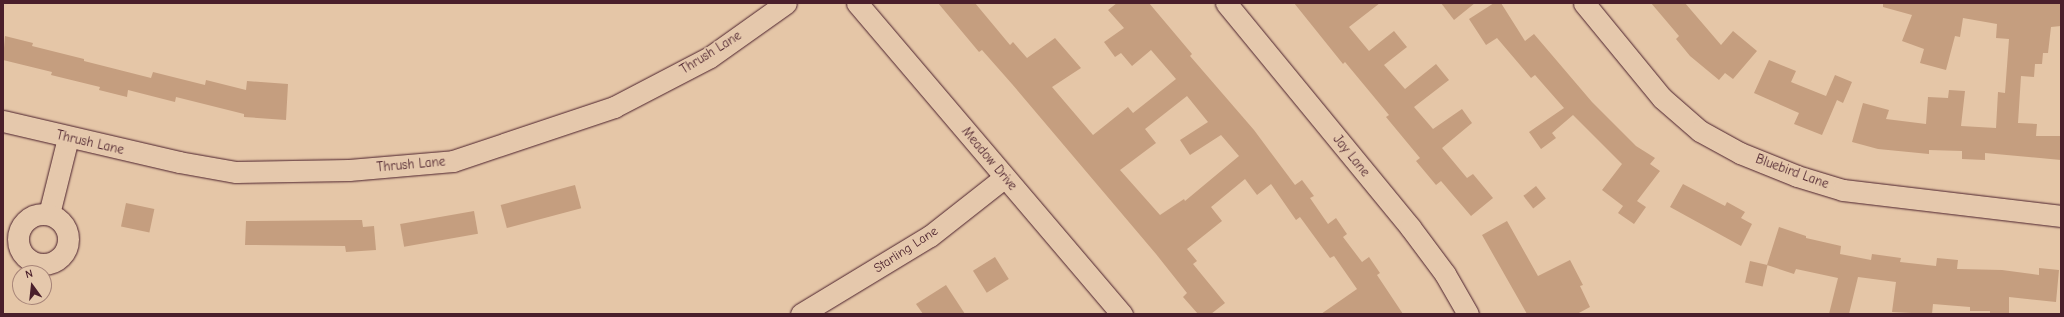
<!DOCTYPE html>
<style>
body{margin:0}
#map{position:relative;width:2064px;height:317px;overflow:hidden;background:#e5c6a7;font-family:"Comic Neue",sans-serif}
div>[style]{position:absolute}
.building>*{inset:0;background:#c59e7f;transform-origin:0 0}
.roads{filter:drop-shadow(0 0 1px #4a1f2b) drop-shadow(0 0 1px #4a1f2b)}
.minor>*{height:21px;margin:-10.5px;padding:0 10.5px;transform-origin:10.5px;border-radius:10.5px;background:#e5c8ac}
.minor>.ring{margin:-10.5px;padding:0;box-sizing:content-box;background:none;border:21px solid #e5c8ac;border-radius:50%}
span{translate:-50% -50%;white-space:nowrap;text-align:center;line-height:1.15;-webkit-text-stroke:3px #e5c8ac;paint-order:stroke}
.street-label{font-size:13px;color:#4a1f2b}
.frame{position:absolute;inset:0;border:4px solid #4a1f2b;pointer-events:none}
.north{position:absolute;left:12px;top:265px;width:40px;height:40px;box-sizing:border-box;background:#e5c8ac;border:1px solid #a78478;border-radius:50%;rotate:345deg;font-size:11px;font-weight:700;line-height:16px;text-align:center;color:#4a1f2b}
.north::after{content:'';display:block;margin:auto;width:14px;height:18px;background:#4a1f2b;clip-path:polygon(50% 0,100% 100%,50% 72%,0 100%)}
</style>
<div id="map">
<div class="building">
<div style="clip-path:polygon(evenodd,938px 3px,975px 3px,1010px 45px,1013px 42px,1027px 58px,1055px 38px,1081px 68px,1052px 87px,1093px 135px,1128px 107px,1133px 113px,1176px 79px,1151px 50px,1132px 66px,1121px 53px,1115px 57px,1104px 42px,1124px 28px,1108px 10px,1117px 3px,1149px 3px,1192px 54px,1190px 56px,1254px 130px,1295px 185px,1302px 180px,1314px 196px,1310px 198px,1328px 224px,1336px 218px,1347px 234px,1343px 237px,1362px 262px,1369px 257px,1380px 273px,1377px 275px,1403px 314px,1321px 314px,1357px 289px,1334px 256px,1330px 258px,1300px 217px,1296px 220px,1271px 184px,1257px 195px,1245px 179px,1211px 207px,1222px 221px,1187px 249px,1197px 261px,1193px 264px,1225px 303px,1211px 314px,1198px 314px,1183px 297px,1187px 293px,1156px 254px,1012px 84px,982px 50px,979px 52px,938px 3px,1187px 96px,1208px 122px,1180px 140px,1190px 155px,1221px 135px,1239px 156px,1185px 201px,1184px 199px,1160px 215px,1120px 170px,1156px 143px,1145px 129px,1187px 96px)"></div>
<div style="clip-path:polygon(1294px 3px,1380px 3px,1349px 27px,1369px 51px,1394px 31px,1407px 47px,1384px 65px,1405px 89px,1436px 64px,1449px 80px,1414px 107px,1433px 129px,1462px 109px,1472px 123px,1442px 148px,1467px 178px,1473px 174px,1493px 198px,1471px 216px,1441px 181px,1436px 185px,1416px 161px,1420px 158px,1386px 117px,1389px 115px,1345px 62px,1343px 64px)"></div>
<div style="clip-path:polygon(1441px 3px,1475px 3px,1454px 20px)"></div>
<div style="clip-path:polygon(1494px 3px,1501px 3px,1525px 41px,1534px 34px,1592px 102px,1636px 146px,1655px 158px,1650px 164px,1660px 171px,1637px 201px,1646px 207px,1634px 224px,1618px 213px,1623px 206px,1602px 190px,1622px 164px,1573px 115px,1552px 133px,1556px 138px,1541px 149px,1529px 132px,1564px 108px,1535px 75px,1531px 78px,1497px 38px,1486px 45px,1469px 19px)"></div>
<div style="clip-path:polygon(1651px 3px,1685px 3px,1721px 45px,1733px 31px,1757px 51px,1733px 79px,1725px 73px,1719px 80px,1690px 56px,1676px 39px,1679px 36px)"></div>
<div style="clip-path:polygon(1883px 3px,2061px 4px,2061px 26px,2051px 27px,2048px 53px,2043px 53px,2042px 64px,2035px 64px,2034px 77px,2021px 76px,2018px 123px,2037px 124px,2036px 136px,2061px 136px,2061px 160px,1985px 153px,1985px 160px,1962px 159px,1962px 151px,1929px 150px,1929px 154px,1878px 149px,1852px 142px,1863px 103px,1889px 110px,1886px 119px,1926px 124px,1928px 97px,1948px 98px,1949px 90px,1965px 91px,1961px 126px,1996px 128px,1998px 92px,2005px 93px,2009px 39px,1996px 38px,1997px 24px,1963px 18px,1960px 37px,1955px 36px,1946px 70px,1920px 63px,1924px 49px,1902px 41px,1912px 15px,1883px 7px)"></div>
<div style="clip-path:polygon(5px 36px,33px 43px,32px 46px,84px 59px,84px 61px,151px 78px,153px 72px,205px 85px,206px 80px,246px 90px,247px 81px,288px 84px,286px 120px,244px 117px,244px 114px,176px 97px,175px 102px,128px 90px,127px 97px,99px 90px,100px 87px,51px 75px,52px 72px,3px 60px)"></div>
<div style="clip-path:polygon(1769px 60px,1796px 71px,1791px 82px,1826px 96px,1835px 75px,1852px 82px,1843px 103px,1837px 100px,1822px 135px,1794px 124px,1799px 113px,1754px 93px)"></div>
<div style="clip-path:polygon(1683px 184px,1725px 206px,1727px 202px,1745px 212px,1741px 218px,1752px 224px,1741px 246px,1670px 207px)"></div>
<div style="left:575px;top:185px;width:24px;height:77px;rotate:75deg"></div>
<div style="left:1536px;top:186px;width:16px;height:16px;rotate:52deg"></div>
<div style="left:126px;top:203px;width:29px;height:24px;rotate:12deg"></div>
<div style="left:474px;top:211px;width:23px;height:75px;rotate:80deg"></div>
<div style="clip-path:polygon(362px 220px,363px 227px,374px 226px,376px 250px,346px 252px,345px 246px,245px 245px,246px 221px)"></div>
<div style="clip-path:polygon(1507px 221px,1538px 276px,1570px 260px,1583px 285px,1580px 286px,1590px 307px,1577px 314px,1527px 314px,1482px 235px)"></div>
<div style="clip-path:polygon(1779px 227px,1806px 236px,1806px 238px,1841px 246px,1840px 254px,1871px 260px,1872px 254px,1901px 258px,1900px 262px,1936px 266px,1937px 258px,1958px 260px,1957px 269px,2002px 270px,2039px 275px,2039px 268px,2059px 270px,2056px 302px,2009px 297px,2009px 314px,1990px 314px,1990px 311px,1970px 311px,1970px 307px,1933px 304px,1932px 314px,1892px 312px,1896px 282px,1858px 277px,1849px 314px,1829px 314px,1838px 278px,1796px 269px,1794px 274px,1767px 265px)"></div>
<div style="left:995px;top:257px;width:26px;height:26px;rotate:58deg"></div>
<div style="left:1750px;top:261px;width:18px;height:22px;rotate:13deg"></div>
<div style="clip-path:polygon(946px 285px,965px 314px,923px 314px,916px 304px)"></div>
</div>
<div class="roads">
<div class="minor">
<div style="left:857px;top:3px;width:409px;rotate:49.6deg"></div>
<div style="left:1226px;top:3px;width:290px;rotate:50.6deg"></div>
<div style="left:1410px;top:227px;width:59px;rotate:53.3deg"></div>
<div style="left:1445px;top:274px;width:46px;rotate:60.1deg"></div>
<div style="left:1584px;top:3px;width:123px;rotate:50.6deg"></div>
<div style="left:1662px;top:98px;width:50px;rotate:41deg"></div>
<div style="left:1700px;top:131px;width:46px;rotate:28.8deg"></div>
<div style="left:1740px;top:153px;width:61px;rotate:22deg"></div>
<div style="left:1797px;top:176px;width:48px;rotate:16.9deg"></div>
<div style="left:1843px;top:190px;width:220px;rotate:6.8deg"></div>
<div style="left:3px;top:121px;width:181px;rotate:13.1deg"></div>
<div style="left:179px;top:162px;width:58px;rotate:10deg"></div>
<div style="left:236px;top:172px;width:113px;rotate:-1deg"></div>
<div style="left:349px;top:170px;width:104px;rotate:-4.9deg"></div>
<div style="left:453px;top:161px;width:170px;rotate:-18.5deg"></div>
<div style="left:614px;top:107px;width:108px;rotate:-27.5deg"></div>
<div style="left:710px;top:57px;width:93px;rotate:-35.4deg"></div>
<div style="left:49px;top:214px;width:78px;rotate:-76deg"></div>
<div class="ring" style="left:18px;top:214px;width:29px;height:29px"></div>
<div style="left:801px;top:314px;width:151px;rotate:-31.2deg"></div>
<div style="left:930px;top:236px;width:95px;rotate:-38.2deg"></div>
</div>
</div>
<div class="street-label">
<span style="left:711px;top:53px;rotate:-32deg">Thrush Lane</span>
<span style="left:90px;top:143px;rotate:13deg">Thrush Lane</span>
<span style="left:1351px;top:156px;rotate:51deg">Jay Lane</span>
<span style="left:989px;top:159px;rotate:50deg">Meadow Drive</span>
<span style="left:411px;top:165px;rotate:-5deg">Thrush Lane</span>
<span style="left:1792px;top:172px;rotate:20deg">Bluebird Lane</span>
<span style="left:906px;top:250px;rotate:-33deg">Starling Lane</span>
</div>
<div class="frame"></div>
<div class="north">N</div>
</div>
